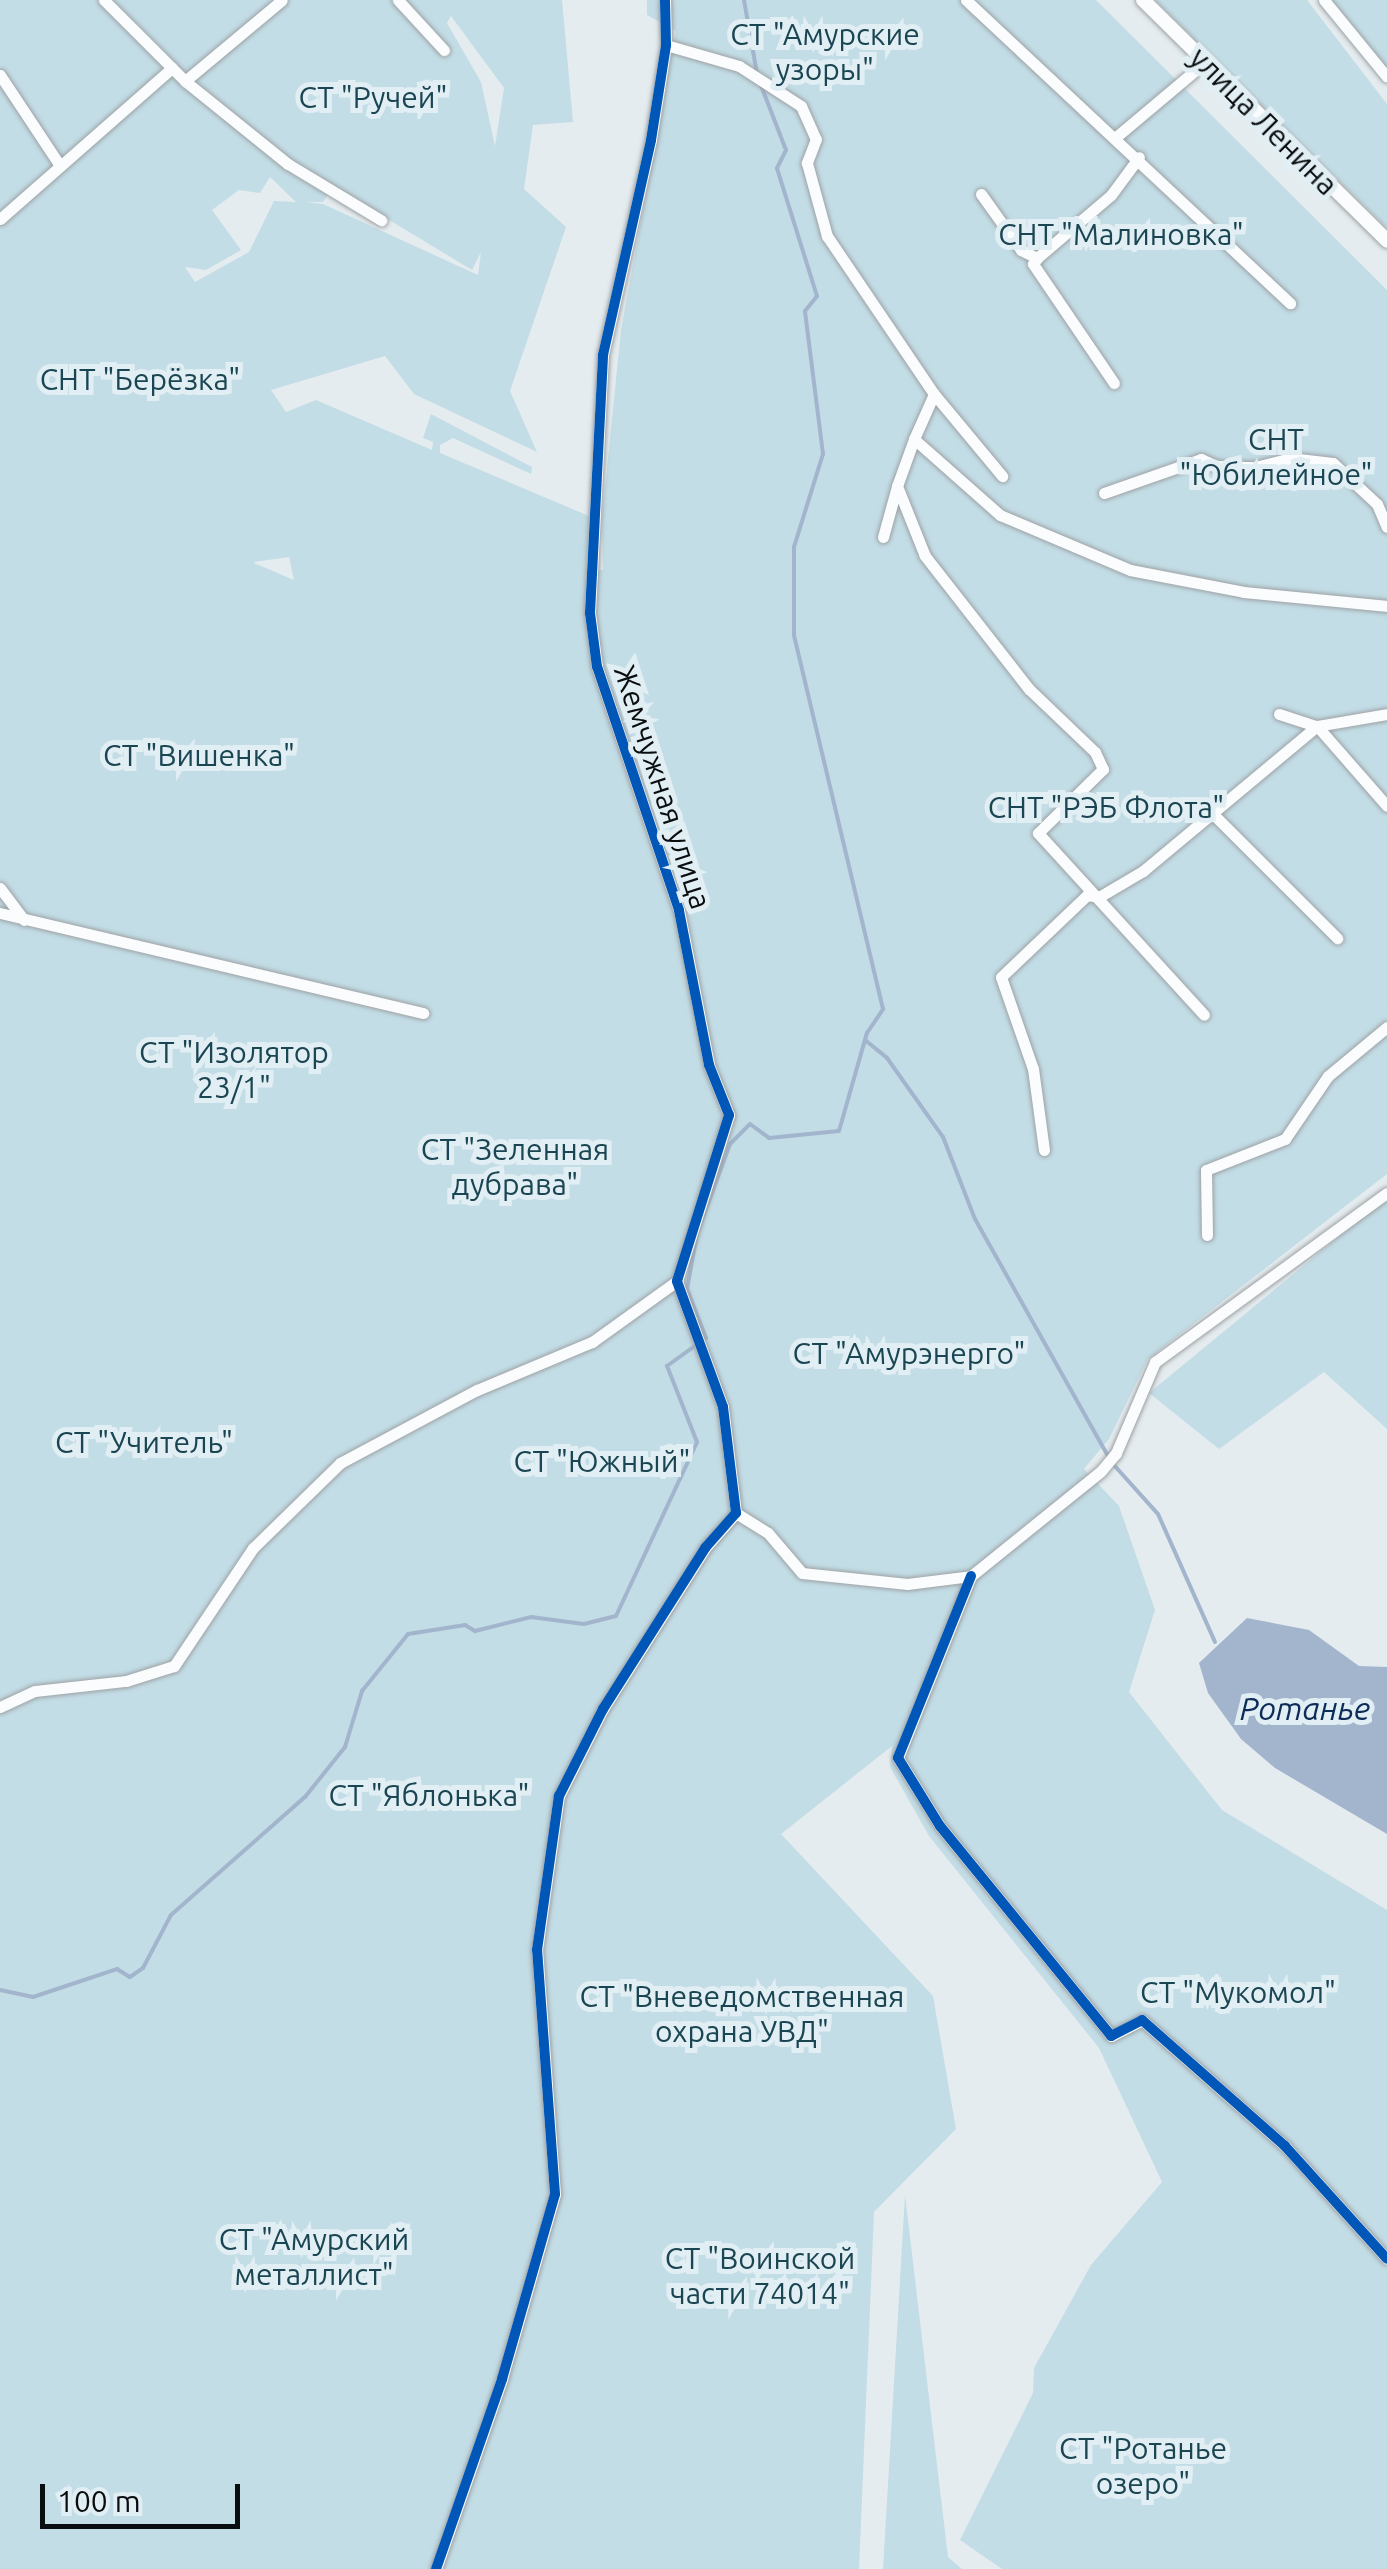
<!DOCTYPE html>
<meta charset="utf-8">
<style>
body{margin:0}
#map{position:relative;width:1387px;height:2569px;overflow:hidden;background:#e5ecef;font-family:Ubuntu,sans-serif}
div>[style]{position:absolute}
.green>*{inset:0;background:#c3dde6}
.water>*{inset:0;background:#a2b5cd}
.stream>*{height:4px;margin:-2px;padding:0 2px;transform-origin:2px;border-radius:2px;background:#a2b5cd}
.roads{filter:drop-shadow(0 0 2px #9da2a5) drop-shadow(0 0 2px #9da2a5)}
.minor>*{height:11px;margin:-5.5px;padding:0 5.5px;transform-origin:5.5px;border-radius:5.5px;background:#fbfcfd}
.tertiary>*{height:14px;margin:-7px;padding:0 7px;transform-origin:7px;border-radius:7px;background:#fbfcfd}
.cycleway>*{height:10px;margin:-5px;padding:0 5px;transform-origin:5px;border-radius:5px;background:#0057b8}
span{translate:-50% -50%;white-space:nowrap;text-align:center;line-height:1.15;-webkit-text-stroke:10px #e1eef3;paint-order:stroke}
.park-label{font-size:30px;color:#1a4552}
.street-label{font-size:30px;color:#090d0f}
.water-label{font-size:32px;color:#0d2d58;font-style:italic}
.scale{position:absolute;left:40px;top:2484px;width:200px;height:45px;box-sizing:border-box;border:5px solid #090d0f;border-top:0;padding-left:12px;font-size:30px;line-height:35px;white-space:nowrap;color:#090d0f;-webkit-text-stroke:8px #e1eef3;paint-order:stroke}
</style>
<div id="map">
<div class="green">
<div style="clip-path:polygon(evenodd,0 0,562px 0,573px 122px,533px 125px,524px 189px,566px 227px,510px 391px,537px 452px,414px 394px,385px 356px,271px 390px,286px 412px,316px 400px,432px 450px,433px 442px,423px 438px,431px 414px,532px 467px,531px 474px,453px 438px,440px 445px,440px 453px,589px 516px,586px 571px,603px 570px,602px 518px,621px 330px,676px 31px,647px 15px,647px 0,1096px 0,1387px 290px,1387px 1174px,1148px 1359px,1109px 1439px,1084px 1469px,1119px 1506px,1155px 1610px,1129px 1692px,1222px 1810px,1387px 1910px,1387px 2569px,1002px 2569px,960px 2540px,1033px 2393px,1034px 2368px,1091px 2265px,1162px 2182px,1099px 2048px,929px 1836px,890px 1767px,892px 1746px,781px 1834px,933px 1996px,956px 2129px,874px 2212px,859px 2569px,0 2569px,0 0,451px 16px,504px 88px,495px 146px,481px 82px,447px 23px,451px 16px,0 0,270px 177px,296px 202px,274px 201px,249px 252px,195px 282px,185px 267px,206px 270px,241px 250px,212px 210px,239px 190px,260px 193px,270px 177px,0 0,333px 186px,472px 270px,481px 252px,478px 275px,323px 204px,306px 202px,323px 202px,333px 186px,0 0,289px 557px,294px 580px,254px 563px,254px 562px,289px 557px)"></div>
<div style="clip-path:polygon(1155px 0,1307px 0,1387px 104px,1387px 228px)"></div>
<div style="clip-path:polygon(1321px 0,1387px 0,1387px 80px)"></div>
<div style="clip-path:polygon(1387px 1197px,1387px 1429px,1324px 1372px,1219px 1449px,1149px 1393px)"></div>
<div style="clip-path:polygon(905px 2195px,948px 2557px,962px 2569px,883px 2569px)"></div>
</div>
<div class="water">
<div style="clip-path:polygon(1247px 1618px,1309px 1630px,1359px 1666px,1387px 1667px,1387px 1834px,1275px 1768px,1241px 1739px,1208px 1693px,1199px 1663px)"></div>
</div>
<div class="stream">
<div style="left:744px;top:0;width:75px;rotate:80deg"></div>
<div style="left:865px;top:1040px;width:28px;rotate:39deg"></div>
<div style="left:887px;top:1058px;width:97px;rotate:54.7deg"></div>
<div style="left:943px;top:1137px;width:88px;rotate:68.7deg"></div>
<div style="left:975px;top:1219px;width:272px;rotate:60.7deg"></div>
<div style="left:1113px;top:1464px;width:67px;rotate:48deg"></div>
<div style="left:1158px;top:1514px;width:140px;rotate:66deg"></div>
<div style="left:0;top:1990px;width:34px;rotate:12deg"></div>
<div style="left:33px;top:1997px;width:89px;rotate:-18.4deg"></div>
<div style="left:117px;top:1969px;width:15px;rotate:32deg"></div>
<div style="left:130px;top:1977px;width:16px;rotate:-35deg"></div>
<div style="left:143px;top:1968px;width:60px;rotate:-62.2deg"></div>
<div style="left:171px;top:1915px;width:179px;rotate:-41.4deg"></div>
<div style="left:305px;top:1797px;width:64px;rotate:-51.3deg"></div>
<div style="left:345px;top:1747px;width:59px;rotate:-73.1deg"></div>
<div style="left:362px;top:1691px;width:73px;rotate:-51.1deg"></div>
<div style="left:408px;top:1634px;width:58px;rotate:-9deg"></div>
<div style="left:465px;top:1625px;width:12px;rotate:31deg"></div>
<div style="left:475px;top:1631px;width:58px;rotate:-14deg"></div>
<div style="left:531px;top:1617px;width:53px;rotate:7.5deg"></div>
<div style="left:584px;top:1624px;width:33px;rotate:-14deg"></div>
<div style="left:616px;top:1616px;width:192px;rotate:-65deg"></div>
<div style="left:697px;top:1442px;width:82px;rotate:-111.5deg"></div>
<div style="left:667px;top:1366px;width:48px;rotate:-35.7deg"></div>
<div style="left:706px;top:1338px;width:53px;rotate:-111.2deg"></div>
<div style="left:687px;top:1289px;width:56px;rotate:-79.7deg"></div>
<div style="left:697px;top:1234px;width:96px;rotate:-69.9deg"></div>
<div style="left:730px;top:1144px;width:28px;rotate:-45deg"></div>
<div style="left:750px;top:1124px;width:24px;rotate:36deg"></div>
<div style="left:769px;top:1138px;width:70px;rotate:-5.7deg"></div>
<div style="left:839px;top:1131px;width:102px;rotate:-74.1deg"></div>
<div style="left:867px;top:1033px;width:29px;rotate:-56deg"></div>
<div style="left:883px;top:1009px;width:384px;rotate:-103.4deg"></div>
<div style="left:794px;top:635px;width:88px;rotate:-90deg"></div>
<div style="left:794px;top:547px;width:97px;rotate:-72.7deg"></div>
<div style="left:823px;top:454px;width:144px;rotate:-97.2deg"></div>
<div style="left:805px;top:311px;width:19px;rotate:-51deg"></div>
<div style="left:817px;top:296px;width:134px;rotate:-107.4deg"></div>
<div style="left:777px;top:168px;width:20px;rotate:-63deg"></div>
<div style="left:786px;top:150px;width:72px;rotate:-111.2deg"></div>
</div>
<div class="roads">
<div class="minor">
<div style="left:104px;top:0;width:115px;rotate:45deg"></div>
<div style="left:185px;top:81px;width:132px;rotate:38.9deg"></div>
<div style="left:288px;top:164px;width:109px;rotate:31.1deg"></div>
<div style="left:398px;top:0;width:68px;rotate:47.4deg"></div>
<div style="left:665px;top:0;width:45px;rotate:88.7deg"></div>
<div style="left:666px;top:45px;width:96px;rotate:99deg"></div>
<div style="left:651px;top:140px;width:220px;rotate:102.6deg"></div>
<div style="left:603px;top:355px;width:258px;rotate:92.9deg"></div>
<div style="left:590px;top:613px;width:54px;rotate:82.6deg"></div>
<div style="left:597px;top:667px;width:256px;rotate:71.4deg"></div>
<div style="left:679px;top:910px;width:158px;rotate:79deg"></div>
<div style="left:709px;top:1065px;width:54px;rotate:68.2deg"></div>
<div style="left:729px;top:1115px;width:174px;rotate:107.4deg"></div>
<div style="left:966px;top:0;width:444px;rotate:43.1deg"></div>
<div style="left:1324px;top:0;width:99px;rotate:50.7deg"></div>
<div style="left:666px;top:45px;width:76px;rotate:16deg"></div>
<div style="left:739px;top:66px;width:74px;rotate:32.8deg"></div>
<div style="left:801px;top:106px;width:36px;rotate:66deg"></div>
<div style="left:816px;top:139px;width:26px;rotate:111deg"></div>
<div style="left:807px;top:163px;width:76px;rotate:74.7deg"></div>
<div style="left:827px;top:236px;width:191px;rotate:55.9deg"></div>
<div style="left:934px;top:394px;width:107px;rotate:50.3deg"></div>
<div style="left:0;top:75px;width:107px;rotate:56.5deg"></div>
<div style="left:185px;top:81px;width:126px;rotate:-39.9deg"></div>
<div style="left:1116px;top:137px;width:115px;rotate:-40.1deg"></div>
<div style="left:981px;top:194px;width:69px;rotate:54.5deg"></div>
<div style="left:1021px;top:250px;width:18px;rotate:27deg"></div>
<div style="left:1037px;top:258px;width:97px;rotate:-40.4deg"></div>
<div style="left:1111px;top:195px;width:47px;rotate:-53.6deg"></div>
<div style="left:0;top:219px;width:229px;rotate:-41.3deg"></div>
<div style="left:1037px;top:258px;width:7px;rotate:124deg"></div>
<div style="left:1033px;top:264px;width:144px;rotate:55.8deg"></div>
<div style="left:934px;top:394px;width:49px;rotate:114deg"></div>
<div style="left:914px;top:439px;width:115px;rotate:41.5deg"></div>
<div style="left:1000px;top:515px;width:141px;rotate:22.9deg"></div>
<div style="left:1130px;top:570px;width:116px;rotate:10.9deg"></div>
<div style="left:1244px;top:592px;width:144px;rotate:5.6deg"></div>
<div style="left:914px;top:439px;width:50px;rotate:109.9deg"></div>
<div style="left:897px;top:486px;width:75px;rotate:68.2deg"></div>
<div style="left:925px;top:556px;width:169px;rotate:52deg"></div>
<div style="left:1029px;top:689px;width:91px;rotate:43.7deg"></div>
<div style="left:1095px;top:752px;width:19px;rotate:65deg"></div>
<div style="left:1103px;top:769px;width:91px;rotate:135.4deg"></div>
<div style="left:1038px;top:833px;width:246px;rotate:47.6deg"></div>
<div style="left:1104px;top:493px;width:103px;rotate:-19.3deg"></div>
<div style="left:1201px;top:459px;width:17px;rotate:24deg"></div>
<div style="left:1217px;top:466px;width:38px;rotate:2deg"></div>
<div style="left:1255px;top:467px;width:36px;rotate:-14deg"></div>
<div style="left:1290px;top:458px;width:43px;rotate:6.6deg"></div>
<div style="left:1333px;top:463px;width:60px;rotate:43deg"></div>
<div style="left:1377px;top:504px;width:25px;rotate:67deg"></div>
<div style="left:883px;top:537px;width:53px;rotate:-74.6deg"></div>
<div style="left:1279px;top:714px;width:40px;rotate:18deg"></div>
<div style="left:1317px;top:726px;width:106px;rotate:48.8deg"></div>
<div style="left:1215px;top:816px;width:173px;rotate:45deg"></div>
<div style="left:0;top:888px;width:40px;rotate:53deg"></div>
<div style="left:0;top:913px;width:435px;rotate:13.3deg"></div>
<div style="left:1044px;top:1150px;width:82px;rotate:-97.7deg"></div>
<div style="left:1033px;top:1069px;width:97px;rotate:-109.2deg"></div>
<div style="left:1001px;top:977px;width:119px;rotate:-43.6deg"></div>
<div style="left:1087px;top:895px;width:12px;rotate:9deg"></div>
<div style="left:1099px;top:897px;width:51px;rotate:-30.6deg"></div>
<div style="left:1143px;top:871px;width:226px;rotate:-39.8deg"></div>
<div style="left:1317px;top:726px;width:71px;rotate:-9.7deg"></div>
<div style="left:1207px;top:1235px;width:65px;rotate:-90.9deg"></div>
<div style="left:1206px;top:1170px;width:85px;rotate:-21.4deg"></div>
<div style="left:1285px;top:1139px;width:76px;rotate:-55.7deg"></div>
<div style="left:1328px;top:1076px;width:77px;rotate:-39.7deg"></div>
<div style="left:736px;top:1513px;width:38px;rotate:32deg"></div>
<div style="left:768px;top:1533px;width:52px;rotate:49.6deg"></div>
<div style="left:802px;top:1573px;width:106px;rotate:6deg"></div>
<div style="left:907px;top:1584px;width:64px;rotate:-7.1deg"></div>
<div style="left:971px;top:1576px;width:167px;rotate:-38.9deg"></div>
<div style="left:1101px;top:1471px;width:23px;rotate:-50deg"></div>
<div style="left:1116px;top:1453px;width:99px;rotate:-66.8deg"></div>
<div style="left:1155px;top:1362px;width:287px;rotate:-36.1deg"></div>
<div style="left:971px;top:1576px;width:196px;rotate:111.9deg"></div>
<div style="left:898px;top:1758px;width:80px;rotate:58.3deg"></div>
<div style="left:940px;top:1826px;width:271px;rotate:50.8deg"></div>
<div style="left:1111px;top:2036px;width:35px;rotate:-27deg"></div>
<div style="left:1142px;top:2020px;width:191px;rotate:41.4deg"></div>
<div style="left:1285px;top:2146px;width:152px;rotate:47.9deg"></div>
<div style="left:0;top:1707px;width:38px;rotate:-25deg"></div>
<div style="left:35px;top:1691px;width:92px;rotate:-6.3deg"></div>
<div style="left:126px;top:1681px;width:50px;rotate:-17.4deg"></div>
<div style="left:174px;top:1666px;width:142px;rotate:-56.2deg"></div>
<div style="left:253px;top:1548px;width:122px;rotate:-44.3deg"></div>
<div style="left:340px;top:1463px;width:155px;rotate:-28.1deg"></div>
<div style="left:477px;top:1390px;width:125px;rotate:-22.7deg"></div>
<div style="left:592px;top:1342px;width:105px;rotate:-35.7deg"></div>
<div style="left:436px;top:2569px;width:201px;rotate:-70.8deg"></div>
<div style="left:502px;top:2379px;width:192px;rotate:-74deg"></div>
<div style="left:555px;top:2194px;width:245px;rotate:-94.2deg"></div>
<div style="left:537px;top:1950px;width:156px;rotate:-81.9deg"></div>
<div style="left:559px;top:1796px;width:97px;rotate:-63.2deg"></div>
<div style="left:603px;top:1709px;width:191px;rotate:-57.6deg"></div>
<div style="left:705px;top:1548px;width:47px;rotate:-48.5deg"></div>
<div style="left:736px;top:1513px;width:107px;rotate:-97deg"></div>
<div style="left:723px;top:1407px;width:134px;rotate:-110.1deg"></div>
</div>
<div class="tertiary">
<div style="left:1143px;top:0;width:343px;rotate:44.6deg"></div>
</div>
</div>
<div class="cycleway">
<div style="left:971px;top:1576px;width:196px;rotate:111.9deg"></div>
<div style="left:898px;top:1758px;width:80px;rotate:58.3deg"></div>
<div style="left:940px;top:1826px;width:271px;rotate:50.8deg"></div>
<div style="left:1111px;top:2036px;width:35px;rotate:-27deg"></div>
<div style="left:1142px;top:2020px;width:191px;rotate:41.4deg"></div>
<div style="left:1285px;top:2146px;width:152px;rotate:47.9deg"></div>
<div style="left:436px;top:2569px;width:201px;rotate:-70.8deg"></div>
<div style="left:502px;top:2379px;width:192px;rotate:-74deg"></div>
<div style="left:555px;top:2194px;width:245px;rotate:-94.2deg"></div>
<div style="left:537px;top:1950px;width:156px;rotate:-81.9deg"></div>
<div style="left:559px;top:1796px;width:97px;rotate:-63.2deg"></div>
<div style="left:603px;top:1709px;width:191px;rotate:-57.6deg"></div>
<div style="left:705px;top:1548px;width:47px;rotate:-48.5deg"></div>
<div style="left:736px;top:1513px;width:107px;rotate:-97deg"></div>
<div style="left:723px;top:1407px;width:134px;rotate:-110.1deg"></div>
<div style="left:677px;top:1281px;width:174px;rotate:-72.6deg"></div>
<div style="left:729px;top:1115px;width:54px;rotate:-111.8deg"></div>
<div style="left:709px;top:1065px;width:158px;rotate:-101deg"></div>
<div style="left:679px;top:910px;width:256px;rotate:-108.6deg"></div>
<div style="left:597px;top:667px;width:54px;rotate:-97.4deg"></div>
<div style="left:590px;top:613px;width:258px;rotate:-87.1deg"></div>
<div style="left:603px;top:355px;width:220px;rotate:-77.4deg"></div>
<div style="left:651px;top:140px;width:96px;rotate:-81deg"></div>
<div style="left:666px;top:45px;width:45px;rotate:-91.3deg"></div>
</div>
<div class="park-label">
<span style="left:825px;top:51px">СТ "Амурские<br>узоры"</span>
<span style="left:373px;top:97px">СТ "Ручей"</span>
<span style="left:1121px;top:234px">СНТ "Малиновка"</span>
<span style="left:140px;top:379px">СНТ "Берёзка"</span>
<span style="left:1276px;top:456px">СНТ<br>"Юбилейное"</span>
<span style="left:199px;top:755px">СТ "Вишенка"</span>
<span style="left:1106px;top:807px">СНТ "РЭБ Флота"</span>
<span style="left:234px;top:1069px">СТ "Изолятор<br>23/1"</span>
<span style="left:515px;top:1166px">СТ "Зеленная<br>дубрава"</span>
<span style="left:909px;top:1353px">СТ "Амурэнерго"</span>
<span style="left:144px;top:1442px">СТ "Учитель"</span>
<span style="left:602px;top:1461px">СТ "Южный"</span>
<span style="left:429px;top:1795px">СТ "Яблонька"</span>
<span style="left:1238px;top:1992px">СТ "Мукомол"</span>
<span style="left:742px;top:2013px">СТ "Вневедомственная<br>охрана УВД"</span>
<span style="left:314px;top:2256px">СТ "Амурский<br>металлист"</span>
<span style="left:760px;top:2275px">СТ "Воинской<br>части 74014"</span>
<span style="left:1143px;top:2465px">СТ "Ротанье<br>озеро"</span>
</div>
<div class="street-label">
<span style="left:1264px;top:121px;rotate:45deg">улица Ленина</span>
<span style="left:663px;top:787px;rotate:72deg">Жемчужная улица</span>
</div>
<div class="water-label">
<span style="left:1305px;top:1708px">Ротанье</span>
</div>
<div class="scale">100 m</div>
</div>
